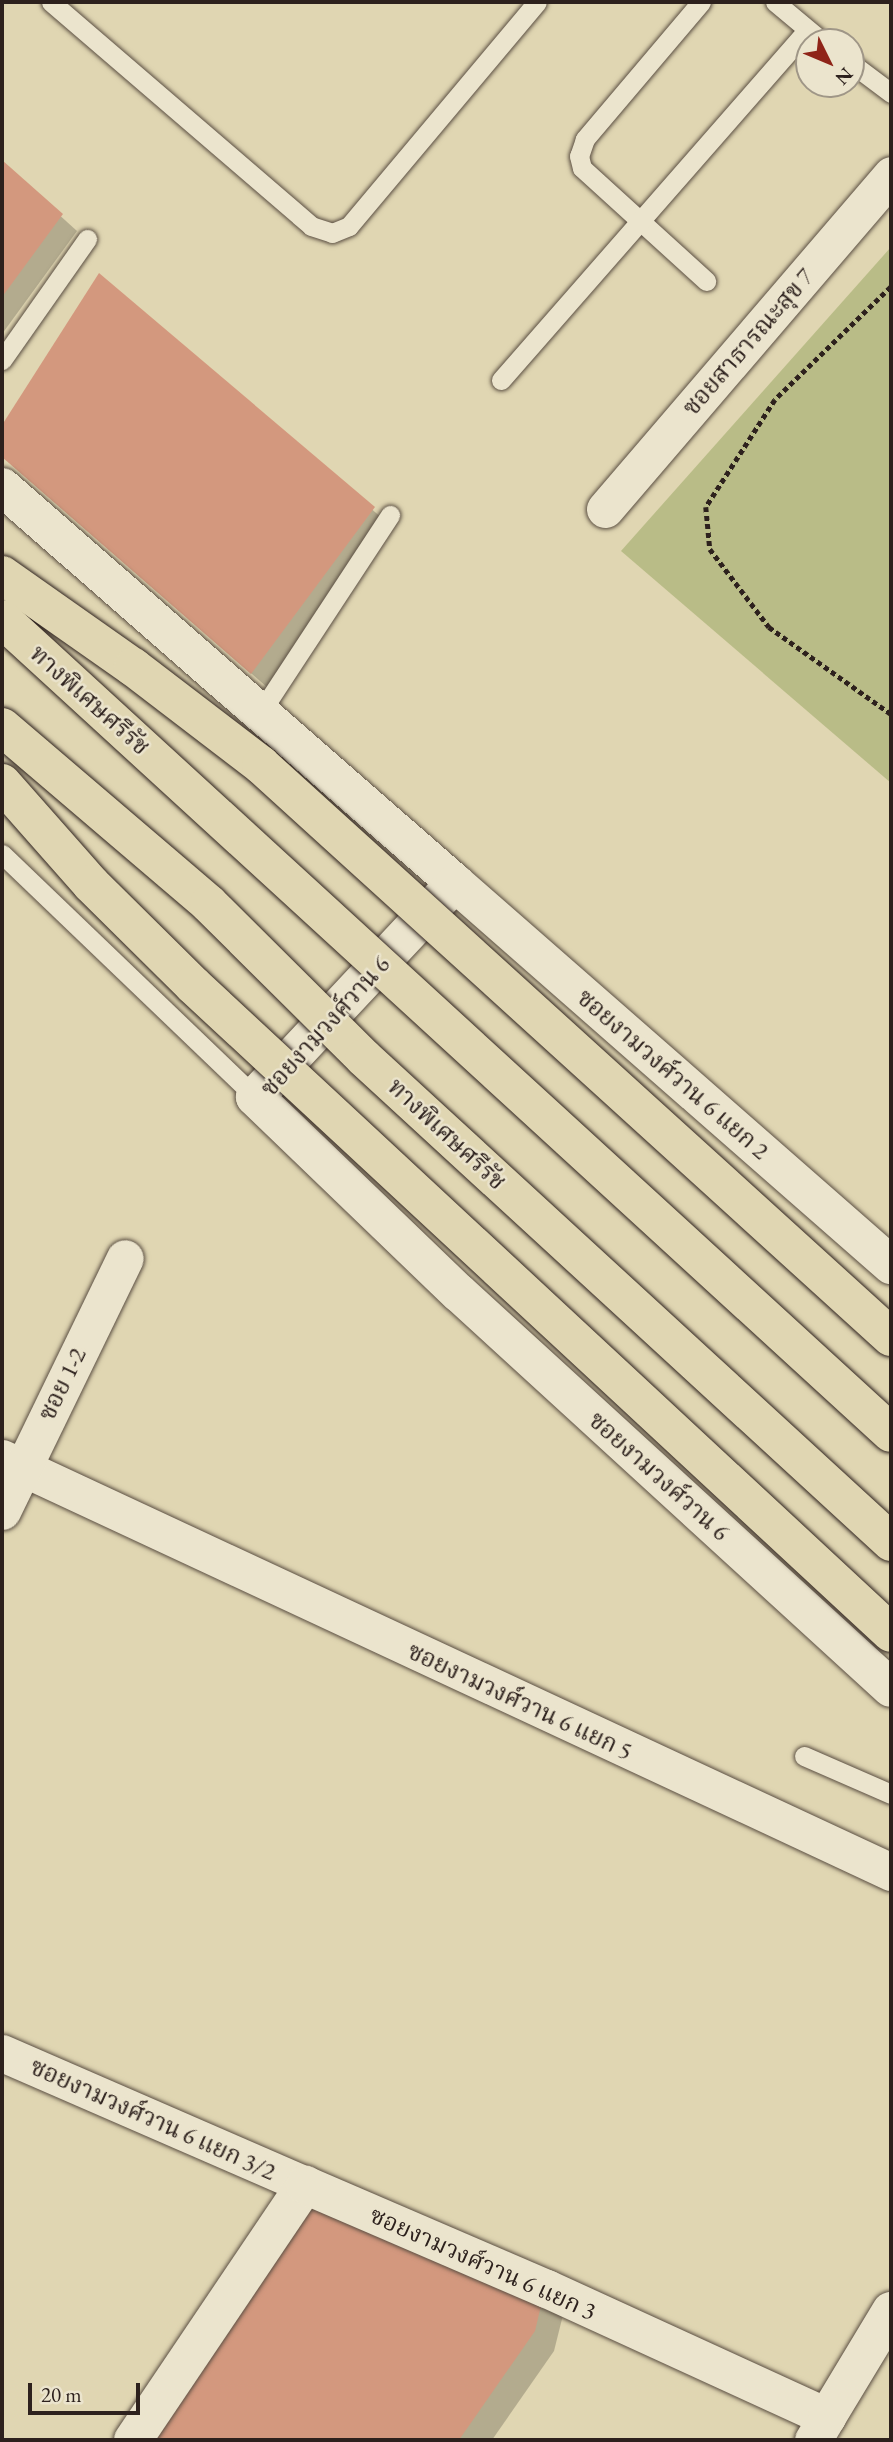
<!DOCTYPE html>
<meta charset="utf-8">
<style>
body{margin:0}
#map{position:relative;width:893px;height:2442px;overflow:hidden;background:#e0d6b2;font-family:"EB Garamond","Noto Serif Thai",serif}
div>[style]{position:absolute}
.green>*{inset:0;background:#b9bc87}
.shadow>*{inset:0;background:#0003}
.building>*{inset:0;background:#d3987e}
.path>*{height:4.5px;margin-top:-2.25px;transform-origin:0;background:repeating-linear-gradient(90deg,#2d211d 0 5px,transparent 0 8.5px)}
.roads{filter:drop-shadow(0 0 2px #5a4e42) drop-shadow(0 0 2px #5a4e42)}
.service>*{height:19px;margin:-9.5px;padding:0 9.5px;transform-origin:9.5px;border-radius:9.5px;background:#ebe4cd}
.minor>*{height:37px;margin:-18.5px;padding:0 18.5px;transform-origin:18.5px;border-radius:18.5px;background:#ebe4cd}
.tertiary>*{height:38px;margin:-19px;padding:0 19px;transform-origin:19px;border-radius:19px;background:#ebe4cd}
.bridges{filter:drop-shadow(0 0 2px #2d211d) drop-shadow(0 0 2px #2d211d)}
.motorway-bridge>*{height:38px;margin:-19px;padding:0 19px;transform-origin:19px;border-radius:19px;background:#e0d6b2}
span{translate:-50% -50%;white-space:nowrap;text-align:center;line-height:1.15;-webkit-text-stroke:5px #ebe4cd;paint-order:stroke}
.street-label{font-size:24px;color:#2d211d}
.frame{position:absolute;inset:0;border:4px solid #2d211d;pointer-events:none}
.north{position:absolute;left:795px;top:28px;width:70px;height:70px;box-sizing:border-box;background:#ebe4cd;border:2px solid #9f9687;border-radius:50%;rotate:133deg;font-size:19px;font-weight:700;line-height:28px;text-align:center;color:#2d211d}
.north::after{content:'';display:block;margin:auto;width:24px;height:32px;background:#8f2418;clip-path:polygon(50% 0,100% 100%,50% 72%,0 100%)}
.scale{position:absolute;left:28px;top:2383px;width:112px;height:32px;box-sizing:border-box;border:4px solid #2d211d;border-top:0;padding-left:9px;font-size:21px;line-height:24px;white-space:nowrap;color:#2d211d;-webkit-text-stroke:5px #ebe4cd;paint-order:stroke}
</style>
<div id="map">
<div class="green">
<div style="clip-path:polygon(891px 247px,891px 783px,621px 551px)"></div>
</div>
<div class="shadow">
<div style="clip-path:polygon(2px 163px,77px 231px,2px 334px)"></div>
<div style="clip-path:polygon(99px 276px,389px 524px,268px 688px,2px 456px,2px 428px)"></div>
<div style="clip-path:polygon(305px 2190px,563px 2315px,554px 2351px,492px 2440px,146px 2440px)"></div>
</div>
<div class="building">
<div style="clip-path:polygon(2px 160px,63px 214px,2px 297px)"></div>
<div style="clip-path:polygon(99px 273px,375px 507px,251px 674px,2px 457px,2px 425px)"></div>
<div style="clip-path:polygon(304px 2188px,544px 2293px,535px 2331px,459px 2440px,144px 2440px)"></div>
</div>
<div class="path">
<div style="left:891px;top:287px;width:162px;rotate:135.8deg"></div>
<div style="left:775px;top:400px;width:127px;rotate:122.8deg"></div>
<div style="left:706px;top:507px;width:42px;rotate:84.6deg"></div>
<div style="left:710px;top:549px;width:98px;rotate:52.9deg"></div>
<div style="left:769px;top:627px;width:150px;rotate:35.5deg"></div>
</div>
<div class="roads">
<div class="service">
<div style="left:51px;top:2px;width:343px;rotate:40.7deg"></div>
<div style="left:311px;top:226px;width:22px;rotate:18deg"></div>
<div style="left:332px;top:233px;width:18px;rotate:-22deg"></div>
<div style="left:349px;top:226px;width:292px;rotate:-50deg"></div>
<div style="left:701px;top:2px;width:180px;rotate:130.3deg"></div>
<div style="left:585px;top:139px;width:18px;rotate:109deg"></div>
<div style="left:579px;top:156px;width:12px;rotate:76deg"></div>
<div style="left:582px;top:168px;width:168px;rotate:42.3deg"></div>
<div style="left:775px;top:2px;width:62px;rotate:39.8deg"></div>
<div style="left:851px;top:63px;width:50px;rotate:36.9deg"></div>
<div style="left:2px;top:360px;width:148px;rotate:-54.9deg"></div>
<div style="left:501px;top:380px;width:465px;rotate:-48.8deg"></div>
<div style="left:260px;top:713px;width:237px;rotate:-56.7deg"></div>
<div style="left:2px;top:854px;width:351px;rotate:43.8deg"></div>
<div style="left:804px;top:1756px;width:95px;rotate:23.6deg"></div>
</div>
<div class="minor">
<div style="left:605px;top:509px;width:440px;rotate:-49.4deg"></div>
<div style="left:2px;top:1458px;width:981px;rotate:24.97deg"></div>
<div style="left:2px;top:1511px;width:281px;rotate:-64.1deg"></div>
<div style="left:2px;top:2053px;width:331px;rotate:23.5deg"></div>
<div style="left:813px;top:2440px;width:27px;rotate:-59deg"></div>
</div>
<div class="tertiary">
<div style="left:2px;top:487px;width:602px;rotate:41.16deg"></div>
<div style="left:455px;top:883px;width:293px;rotate:133.1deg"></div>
<div style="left:255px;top:1097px;width:283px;rotate:43.9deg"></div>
<div style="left:459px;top:1293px;width:585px;rotate:42.44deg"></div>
<div style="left:455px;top:883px;width:580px;rotate:41.22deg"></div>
<div style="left:133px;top:2440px;width:308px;rotate:-56deg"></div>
<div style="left:305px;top:2185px;width:263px;rotate:23.3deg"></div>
<div style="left:547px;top:2289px;width:308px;rotate:24.6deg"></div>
<div style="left:827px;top:2417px;width:124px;rotate:-58.9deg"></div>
</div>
</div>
<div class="bridges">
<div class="motorway-bridge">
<div style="left:2px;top:575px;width:160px;rotate:35.1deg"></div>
<div style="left:133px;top:667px;width:161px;rotate:37.4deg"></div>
<div style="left:261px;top:765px;width:851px;rotate:42.24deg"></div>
<div style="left:2px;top:619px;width:1205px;rotate:42.48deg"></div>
<div style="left:2px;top:727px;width:272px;rotate:40.5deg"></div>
<div style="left:209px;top:904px;width:218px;rotate:44.8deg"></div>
<div style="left:364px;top:1058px;width:716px;rotate:42.56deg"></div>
<div style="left:2px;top:783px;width:135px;rotate:48.6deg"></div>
<div style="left:91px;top:884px;width:144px;rotate:44.7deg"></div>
<div style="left:193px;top:985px;width:952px;rotate:42.87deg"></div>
</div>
</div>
<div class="street-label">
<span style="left:748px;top:342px;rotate:-49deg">ซอยสาธารณะสุข 7</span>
<span style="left:90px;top:700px;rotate:42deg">ทางพิเศษศรีรัช</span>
<span style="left:325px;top:1026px;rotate:-48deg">ซอยงามวงศ์วาน 6</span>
<span style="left:673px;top:1074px;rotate:41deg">ซอยงามวงศ์วาน 6 แยก 2</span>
<span style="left:447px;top:1134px;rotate:43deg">ทางพิเศษศรีรัช</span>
<span style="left:62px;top:1384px;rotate:-64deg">ซอย 1-2</span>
<span style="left:659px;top:1476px;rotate:42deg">ซอยงามวงศ์วาน 6</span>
<span style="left:520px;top:1701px;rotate:25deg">ซอยงามวงศ์วาน 6 แยก 5</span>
<span style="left:153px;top:2119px;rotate:24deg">ซอยงามวงศ์วาน 6 แยก 3/2</span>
<span style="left:483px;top:2263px;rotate:24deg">ซอยงามวงศ์วาน 6 แยก 3</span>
</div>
<div class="frame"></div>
<div class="north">N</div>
<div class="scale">20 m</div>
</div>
